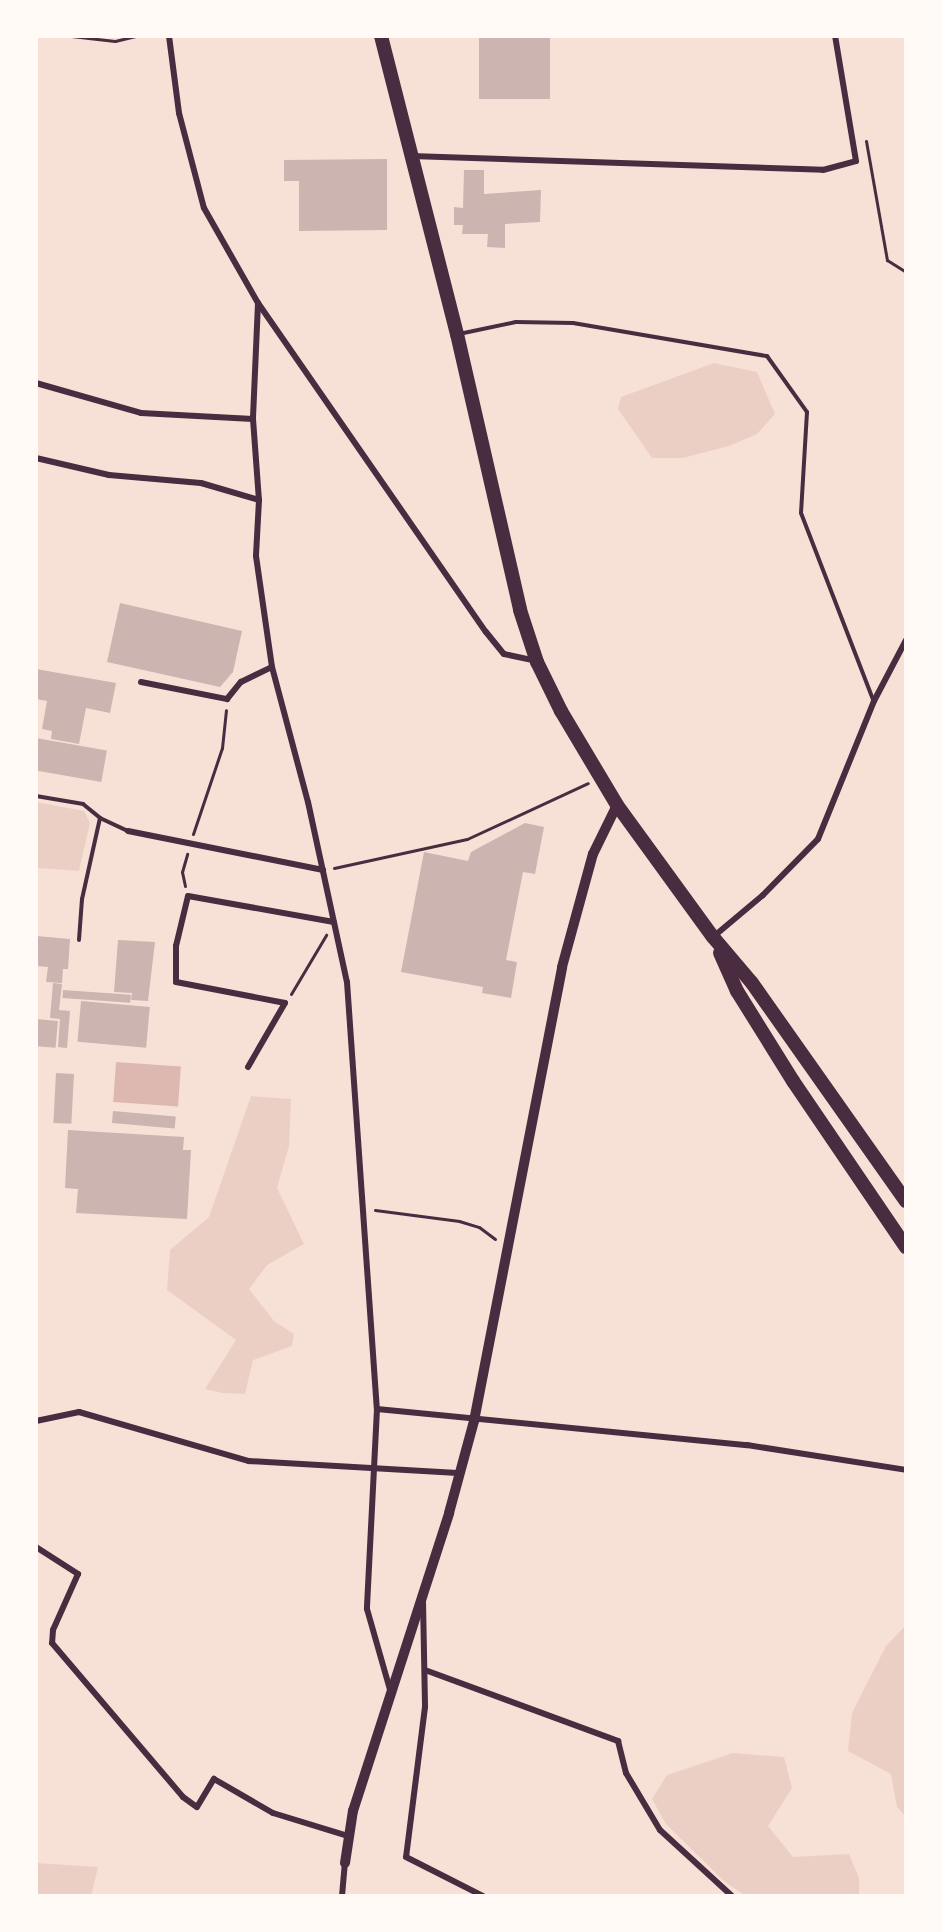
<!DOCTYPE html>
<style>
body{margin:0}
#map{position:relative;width:942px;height:1932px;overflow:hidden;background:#f7e1d7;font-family:Cabin,sans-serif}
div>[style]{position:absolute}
.green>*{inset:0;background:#ebcfc5}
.water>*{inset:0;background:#dcb8b0;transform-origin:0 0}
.building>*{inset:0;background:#ccb4b1;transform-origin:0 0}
.path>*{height:3px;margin:-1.5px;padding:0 1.5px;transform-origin:1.5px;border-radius:1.5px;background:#4a2c40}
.service>*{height:4px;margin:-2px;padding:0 2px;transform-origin:2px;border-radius:2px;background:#4a2c40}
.minor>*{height:6px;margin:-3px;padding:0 3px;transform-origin:3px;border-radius:3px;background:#4a2c40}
.tertiary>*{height:10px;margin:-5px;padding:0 5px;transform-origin:5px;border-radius:5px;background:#4a2c40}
.trunk>*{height:14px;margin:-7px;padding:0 7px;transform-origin:7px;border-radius:7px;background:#4a2c40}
span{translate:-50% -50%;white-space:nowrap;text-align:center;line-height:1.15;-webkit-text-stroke:5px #fffaf5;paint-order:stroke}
.frame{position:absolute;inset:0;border:38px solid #fffaf5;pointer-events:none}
</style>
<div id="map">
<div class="green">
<div style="clip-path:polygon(714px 363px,757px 372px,775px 414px,757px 434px,729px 446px,683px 458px,652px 458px,618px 409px,621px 397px)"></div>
<div style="clip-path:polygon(36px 802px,84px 811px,90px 823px,79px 871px,36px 868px)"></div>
<div style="clip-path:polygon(251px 1096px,291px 1099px,289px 1146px,277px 1188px,304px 1244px,267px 1265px,249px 1289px,274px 1321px,294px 1334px,292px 1346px,253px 1360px,245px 1394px,222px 1393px,205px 1389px,236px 1340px,167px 1290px,170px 1250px,209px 1217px)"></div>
<div style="clip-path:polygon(906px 1625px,906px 1817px,897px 1807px,891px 1774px,848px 1751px,852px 1713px,886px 1646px)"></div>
<div style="clip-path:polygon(733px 1753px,784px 1757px,792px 1788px,768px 1826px,793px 1857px,849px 1854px,859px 1878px,859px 1896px,746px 1896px,725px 1882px,666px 1824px,652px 1799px,667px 1775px)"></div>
<div style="clip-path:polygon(36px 1863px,98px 1867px,91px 1896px,36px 1896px)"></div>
</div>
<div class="water">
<div style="left:116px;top:1062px;width:65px;height:40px;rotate:4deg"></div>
</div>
<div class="building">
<div style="left:479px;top:36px;width:71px;height:63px"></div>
<div style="clip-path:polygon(387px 159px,387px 230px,299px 231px,299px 181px,284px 181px,284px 160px)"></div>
<div style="clip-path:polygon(464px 170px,484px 170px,484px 194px,541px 190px,540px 222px,505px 224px,505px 248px,487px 247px,488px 234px,462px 234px,463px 225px,454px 225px,454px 207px,463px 208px)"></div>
<div style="clip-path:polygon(120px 603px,242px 631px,233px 672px,220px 687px,107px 662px)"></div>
<div style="clip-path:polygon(36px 669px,116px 683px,110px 713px,86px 708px,79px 744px,51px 739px,52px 731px,42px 729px,47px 701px,36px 699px)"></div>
<div style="left:36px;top:738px;width:72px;height:32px;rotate:10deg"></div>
<div style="clip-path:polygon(525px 823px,544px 827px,535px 874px,523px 872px,506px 960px,517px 962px,511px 998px,482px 993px,483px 987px,401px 972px,424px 852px,468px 861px,471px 852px)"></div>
<div style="clip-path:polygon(36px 936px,70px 939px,68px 969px,63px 969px,62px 983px,46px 982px,48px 967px,36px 966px)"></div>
<div style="clip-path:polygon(118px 940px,155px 942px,148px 1001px,131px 1000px,132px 993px,114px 992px)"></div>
<div style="clip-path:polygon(53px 983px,62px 984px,59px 1010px,70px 1011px,67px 1048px,58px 1047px,60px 1019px,50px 1018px)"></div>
<div style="left:63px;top:990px;width:68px;height:8px;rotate:4deg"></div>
<div style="left:81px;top:1001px;width:69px;height:41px;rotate:5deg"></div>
<div style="left:36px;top:1019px;width:22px;height:27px;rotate:5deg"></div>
<div style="left:56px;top:1073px;width:18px;height:50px;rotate:3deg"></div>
<div style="left:113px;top:1111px;width:63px;height:12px;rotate:5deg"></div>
<div style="clip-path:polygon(68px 1130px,184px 1137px,183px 1150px,191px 1150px,187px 1219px,76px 1213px,78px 1189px,65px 1188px)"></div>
</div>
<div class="path">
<div style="left:71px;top:36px;width:44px;rotate:6.5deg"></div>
<div style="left:115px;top:41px;width:21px;rotate:-14deg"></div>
<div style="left:866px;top:141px;width:121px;rotate:80deg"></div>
<div style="left:887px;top:260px;width:22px;rotate:32deg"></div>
<div style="left:193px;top:834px;width:91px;rotate:-71.4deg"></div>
<div style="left:222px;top:748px;width:38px;rotate:-84deg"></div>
<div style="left:334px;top:868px;width:136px;rotate:-12.3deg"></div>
<div style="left:467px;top:839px;width:133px;rotate:-24.8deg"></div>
<div style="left:185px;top:886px;width:14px;rotate:-102deg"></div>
<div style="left:182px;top:872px;width:19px;rotate:-74deg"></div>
<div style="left:291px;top:994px;width:69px;rotate:-59.3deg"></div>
<div style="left:375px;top:1210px;width:85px;rotate:7.5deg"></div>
<div style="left:459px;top:1221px;width:21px;rotate:17deg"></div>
<div style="left:479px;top:1227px;width:20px;rotate:37deg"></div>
</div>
<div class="service">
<div style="left:459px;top:334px;width:58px;rotate:-11.9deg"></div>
<div style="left:516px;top:322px;width:57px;rotate:1deg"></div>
<div style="left:573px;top:323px;width:197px;rotate:9.7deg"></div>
<div style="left:767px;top:356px;width:69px;rotate:54.5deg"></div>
<div style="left:807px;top:412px;width:101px;rotate:93.4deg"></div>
<div style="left:801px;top:513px;width:200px;rotate:68.9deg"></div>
<div style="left:36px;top:796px;width:48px;rotate:9.7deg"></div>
<div style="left:83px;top:804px;width:22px;rotate:39deg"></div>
<div style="left:100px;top:818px;width:83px;rotate:102.5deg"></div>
<div style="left:82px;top:899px;width:41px;rotate:94.2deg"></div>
<div style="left:100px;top:818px;width:31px;rotate:25deg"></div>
</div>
<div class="minor">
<div style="left:169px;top:36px;width:78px;rotate:82.6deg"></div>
<div style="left:179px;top:113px;width:98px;rotate:75.3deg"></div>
<div style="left:204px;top:208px;width:109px;rotate:60.4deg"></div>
<div style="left:258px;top:303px;width:400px;rotate:55.3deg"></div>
<div style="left:486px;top:632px;width:28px;rotate:51deg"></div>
<div style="left:504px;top:654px;width:34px;rotate:12deg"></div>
<div style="left:411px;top:156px;width:412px;rotate:1.9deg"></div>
<div style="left:823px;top:170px;width:34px;rotate:-15deg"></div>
<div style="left:856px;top:161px;width:127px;rotate:-99.5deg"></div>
<div style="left:258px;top:303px;width:116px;rotate:92.5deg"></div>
<div style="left:253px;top:419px;width:81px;rotate:85.8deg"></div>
<div style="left:259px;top:500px;width:56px;rotate:93.1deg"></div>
<div style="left:256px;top:556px;width:112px;rotate:81.8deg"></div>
<div style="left:272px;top:667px;width:140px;rotate:75.1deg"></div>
<div style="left:308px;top:802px;width:184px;rotate:77.8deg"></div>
<div style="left:347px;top:982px;width:428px;rotate:86deg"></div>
<div style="left:377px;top:1409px;width:200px;rotate:92.9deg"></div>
<div style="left:367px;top:1609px;width:84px;rotate:74.1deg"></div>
<div style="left:36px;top:383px;width:109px;rotate:15.9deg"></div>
<div style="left:141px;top:413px;width:112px;rotate:3.1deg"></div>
<div style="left:36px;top:458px;width:75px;rotate:13.1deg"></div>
<div style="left:109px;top:475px;width:92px;rotate:5deg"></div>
<div style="left:201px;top:483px;width:60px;rotate:16.3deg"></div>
<div style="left:141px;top:682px;width:88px;rotate:11.2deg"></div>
<div style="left:227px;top:699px;width:22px;rotate:-51deg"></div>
<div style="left:241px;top:682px;width:34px;rotate:-26deg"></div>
<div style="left:128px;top:831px;width:199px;rotate:11.3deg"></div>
<div style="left:713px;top:937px;width:65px;rotate:-40deg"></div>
<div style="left:763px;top:895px;width:78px;rotate:-45.5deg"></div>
<div style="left:818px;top:839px;width:149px;rotate:-67.9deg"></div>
<div style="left:874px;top:701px;width:69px;rotate:-62.3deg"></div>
<div style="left:248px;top:1067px;width:74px;rotate:-60deg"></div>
<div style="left:285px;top:1003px;width:111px;rotate:-169.1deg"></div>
<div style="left:176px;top:982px;width:36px;rotate:-90deg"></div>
<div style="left:176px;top:946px;width:51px;rotate:-76.5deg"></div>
<div style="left:188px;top:896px;width:148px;rotate:10.1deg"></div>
<div style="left:377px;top:1409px;width:372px;rotate:5.6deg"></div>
<div style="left:747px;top:1445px;width:161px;rotate:8.9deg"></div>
<div style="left:36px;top:1421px;width:44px;rotate:-11.8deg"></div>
<div style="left:79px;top:1412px;width:177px;rotate:16.1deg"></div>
<div style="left:249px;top:1461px;width:209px;rotate:3.3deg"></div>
<div style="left:36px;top:1547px;width:50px;rotate:32.7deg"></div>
<div style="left:78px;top:1574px;width:61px;rotate:114.1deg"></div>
<div style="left:53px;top:1630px;width:13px;rotate:94deg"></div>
<div style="left:52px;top:1643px;width:202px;rotate:49.6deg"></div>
<div style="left:183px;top:1797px;width:17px;rotate:36deg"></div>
<div style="left:197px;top:1807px;width:33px;rotate:-59deg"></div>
<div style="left:214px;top:1779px;width:68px;rotate:30deg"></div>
<div style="left:273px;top:1813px;width:78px;rotate:17deg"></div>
<div style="left:423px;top:1601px;width:106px;rotate:88.9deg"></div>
<div style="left:425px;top:1707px;width:151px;rotate:97.2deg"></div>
<div style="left:406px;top:1857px;width:86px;rotate:26.9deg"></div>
<div style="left:425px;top:1670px;width:206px;rotate:20.2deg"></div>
<div style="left:618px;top:1741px;width:33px;rotate:76deg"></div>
<div style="left:626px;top:1773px;width:66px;rotate:59.2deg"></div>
<div style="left:660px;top:1830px;width:98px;rotate:42.5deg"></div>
<div style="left:342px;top:1896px;width:33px;rotate:-85deg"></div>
</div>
<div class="tertiary">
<div style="left:345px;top:1863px;width:53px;rotate:-81.3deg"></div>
<div style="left:353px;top:1811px;width:313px;rotate:-72.1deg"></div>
<div style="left:449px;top:1513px;width:95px;rotate:-74.8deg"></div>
<div style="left:474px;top:1421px;width:462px;rotate:-79deg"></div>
<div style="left:562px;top:967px;width:117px;rotate:-74.7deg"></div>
<div style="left:593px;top:854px;width:55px;rotate:-63.9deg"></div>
</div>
<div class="trunk">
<div style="left:381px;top:36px;width:308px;rotate:75.7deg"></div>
<div style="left:457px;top:334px;width:283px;rotate:77.1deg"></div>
<div style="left:520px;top:610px;width:55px;rotate:71.9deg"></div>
<div style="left:537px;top:662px;width:55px;rotate:63.9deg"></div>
<div style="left:561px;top:711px;width:109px;rotate:59.2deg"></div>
<div style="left:617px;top:805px;width:163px;rotate:54deg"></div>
<div style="left:713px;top:937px;width:60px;rotate:49.7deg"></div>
<div style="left:752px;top:983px;width:267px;rotate:54.8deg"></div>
<div style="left:720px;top:953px;width:42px;rotate:65.9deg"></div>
<div style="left:737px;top:991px;width:106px;rotate:58.1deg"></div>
<div style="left:793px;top:1081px;width:201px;rotate:55.8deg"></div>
</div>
<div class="frame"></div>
</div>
